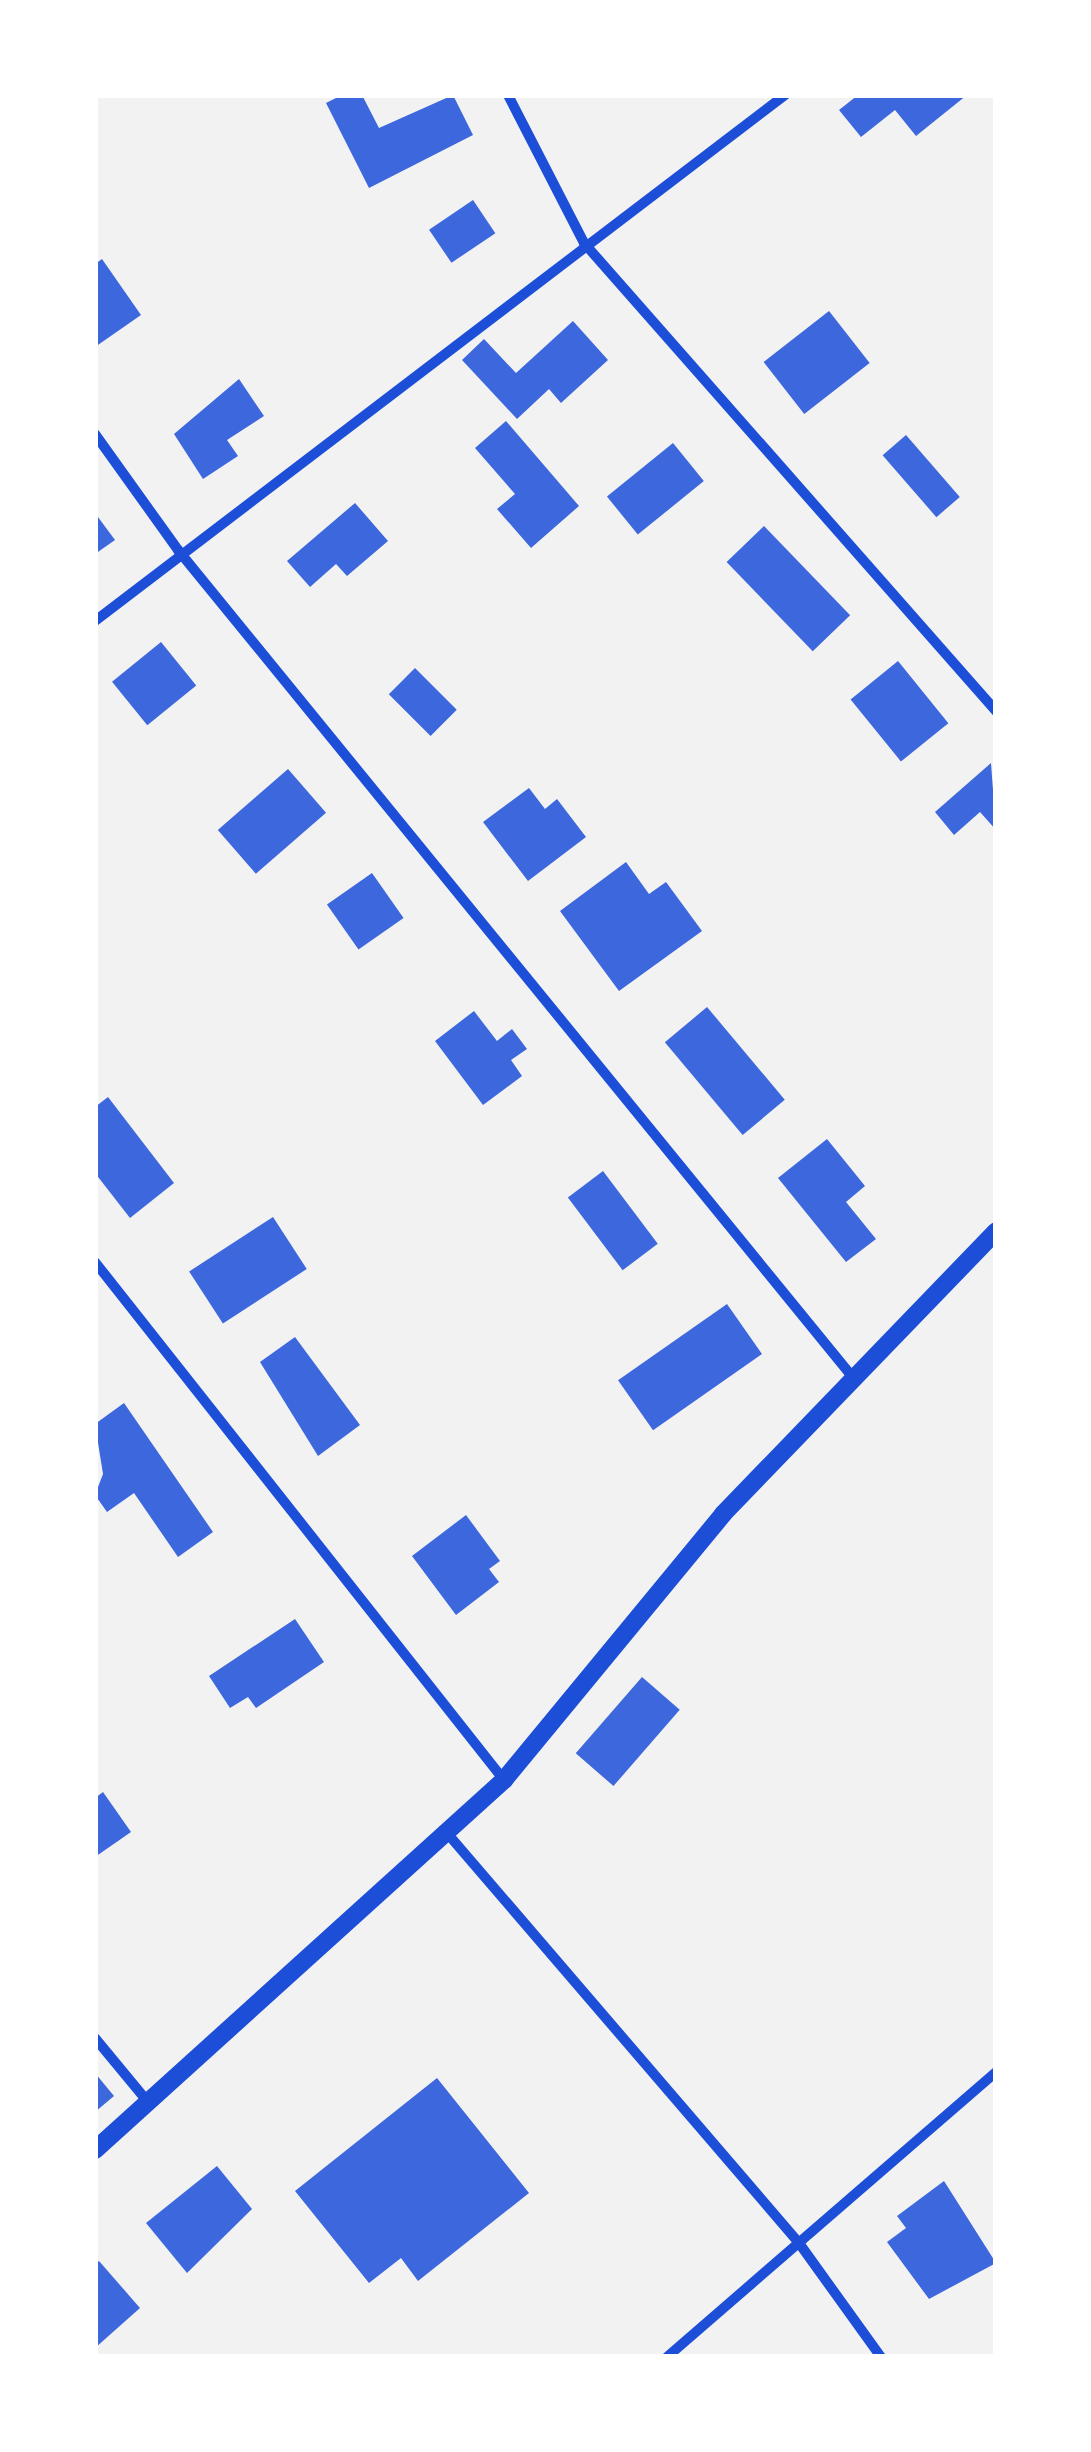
<!DOCTYPE html>
<style>
body{margin:0}
#map{position:relative;width:1091px;height:2452px;overflow:hidden;background:#f2f2f2;font-family:"Noto Serif",serif}
div>[style]{position:absolute}
.building>*{inset:0;background:#3d67dc;transform-origin:0 0}
.minor>*{height:10px;margin:-5px;padding:0 5px;transform-origin:5px;border-radius:5px;background:#1d4ed8}
.tertiary>*{height:18px;margin:-9px;padding:0 9px;transform-origin:9px;border-radius:9px;background:#1d4ed8}
span{translate:-50% -50%;white-space:nowrap;text-align:center;line-height:1.15;-webkit-text-stroke:10px #fff;paint-order:stroke}
.frame{position:absolute;inset:0;border:98px solid #fff;pointer-events:none}
</style>
<div id="map">
<div class="building">
<div style="clip-path:polygon(342px 95px,362px 95px,379px 128px,453px 95px,473px 135px,369px 188px,326px 103px)"></div>
<div style="clip-path:polygon(858px 95px,967px 95px,916px 136px,895px 110px,861px 137px,839px 110px)"></div>
<div style="left:473px;top:200px;width:40px;height:53px;rotate:56deg"></div>
<div style="clip-path:polygon(102px 259px,141px 315px,95px 347px,95px 264px)"></div>
<div style="left:829px;top:311px;width:66px;height:83px;rotate:52deg"></div>
<div style="clip-path:polygon(573px 321px,608px 360px,561px 403px,549px 389px,517px 419px,462px 360px,484px 339px,516px 373px)"></div>
<div style="clip-path:polygon(239px 379px,264px 416px,227px 440px,238px 456px,203px 479px,174px 434px)"></div>
<div style="clip-path:polygon(506px 421px,579px 506px,531px 548px,497px 509px,515px 494px,475px 448px)"></div>
<div style="left:906px;top:435px;width:82px;height:31px;rotate:49deg"></div>
<div style="left:673px;top:443px;width:49px;height:85px;rotate:51deg"></div>
<div style="clip-path:polygon(355px 503px,388px 541px,347px 576px,336px 564px,310px 587px,287px 561px)"></div>
<div style="clip-path:polygon(95px 513px,115px 540px,95px 554px)"></div>
<div style="left:764px;top:526px;width:124px;height:52px;rotate:46deg"></div>
<div style="left:161px;top:642px;width:56px;height:63px;rotate:51deg"></div>
<div style="left:898px;top:661px;width:80px;height:61px;rotate:51deg"></div>
<div style="left:415px;top:668px;width:59px;height:37px;rotate:45deg"></div>
<div style="clip-path:polygon(991px 763px,996px 830px,980px 812px,954px 835px,935px 812px)"></div>
<div style="left:288px;top:769px;width:58px;height:93px;rotate:49deg"></div>
<div style="clip-path:polygon(529px 788px,545px 809px,557px 799px,586px 837px,528px 881px,483px 822px)"></div>
<div style="clip-path:polygon(626px 862px,649px 894px,666px 882px,702px 931px,619px 991px,560px 911px)"></div>
<div style="left:372px;top:873px;width:55px;height:55px;rotate:55deg"></div>
<div style="left:707px;top:1007px;width:121px;height:55px;rotate:50deg"></div>
<div style="clip-path:polygon(474px 1011px,497px 1041px,512px 1029px,527px 1049px,511px 1060px,522px 1076px,483px 1105px,435px 1041px)"></div>
<div style="clip-path:polygon(108px 1097px,174px 1183px,130px 1218px,95px 1173px,95px 1107px)"></div>
<div style="clip-path:polygon(827px 1139px,865px 1186px,846px 1202px,876px 1239px,846px 1262px,778px 1178px)"></div>
<div style="left:603px;top:1171px;width:91px;height:44px;rotate:53deg"></div>
<div style="left:273px;top:1217px;width:62px;height:100px;rotate:57deg"></div>
<div style="left:727px;top:1304px;width:61px;height:133px;rotate:55deg"></div>
<div style="clip-path:polygon(295px 1337px,360px 1425px,318px 1456px,260px 1362px)"></div>
<div style="clip-path:polygon(124px 1403px,213px 1532px,178px 1557px,134px 1493px,107px 1512px,95px 1495px,103px 1474px,95px 1424px)"></div>
<div style="clip-path:polygon(466px 1515px,500px 1561px,489px 1569px,499px 1582px,456px 1615px,412px 1556px)"></div>
<div style="clip-path:polygon(295px 1619px,324px 1662px,256px 1708px,248px 1697px,230px 1708px,209px 1676px)"></div>
<div style="left:642px;top:1677px;width:50px;height:101px;rotate:41deg"></div>
<div style="clip-path:polygon(103px 1792px,131px 1832px,95px 1857px,95px 1798px)"></div>
<div style="clip-path:polygon(95px 2073px,114px 2096px,95px 2112px)"></div>
<div style="clip-path:polygon(437px 2078px,529px 2193px,418px 2281px,401px 2258px,369px 2283px,295px 2191px)"></div>
<div style="clip-path:polygon(217px 2166px,252px 2209px,187px 2273px,146px 2223px)"></div>
<div style="clip-path:polygon(944px 2181px,996px 2263px,929px 2299px,887px 2242px,906px 2228px,897px 2216px)"></div>
<div style="clip-path:polygon(99px 2261px,140px 2308px,95px 2348px,95px 2264px)"></div>
</div>
<div class="minor">
<div style="left:508px;top:95px;width:166px;rotate:62.8deg"></div>
<div style="left:584px;top:243px;width:624px;rotate:48.64deg"></div>
<div style="left:95px;top:434px;width:143px;rotate:54.4deg"></div>
<div style="left:178px;top:550px;width:1063px;rotate:50.8deg"></div>
<div style="left:95px;top:621px;width:868px;rotate:-37.32deg"></div>
<div style="left:95px;top:1262px;width:660px;rotate:51.71deg"></div>
<div style="left:447px;top:1833px;width:540px;rotate:49.35deg"></div>
<div style="left:799px;top:2243px;width:140px;rotate:54.3deg"></div>
<div style="left:95px;top:2038px;width:83px;rotate:50.4deg"></div>
<div style="left:667px;top:2357px;width:435px;rotate:-40.9deg"></div>
</div>
<div class="tertiary">
<div style="left:95px;top:2150px;width:552px;rotate:-42.13deg"></div>
<div style="left:504px;top:1780px;width:345px;rotate:-50.5deg"></div>
<div style="left:723px;top:1514px;width:393px;rotate:-46deg"></div>
</div>
<div class="frame"></div>
</div>
